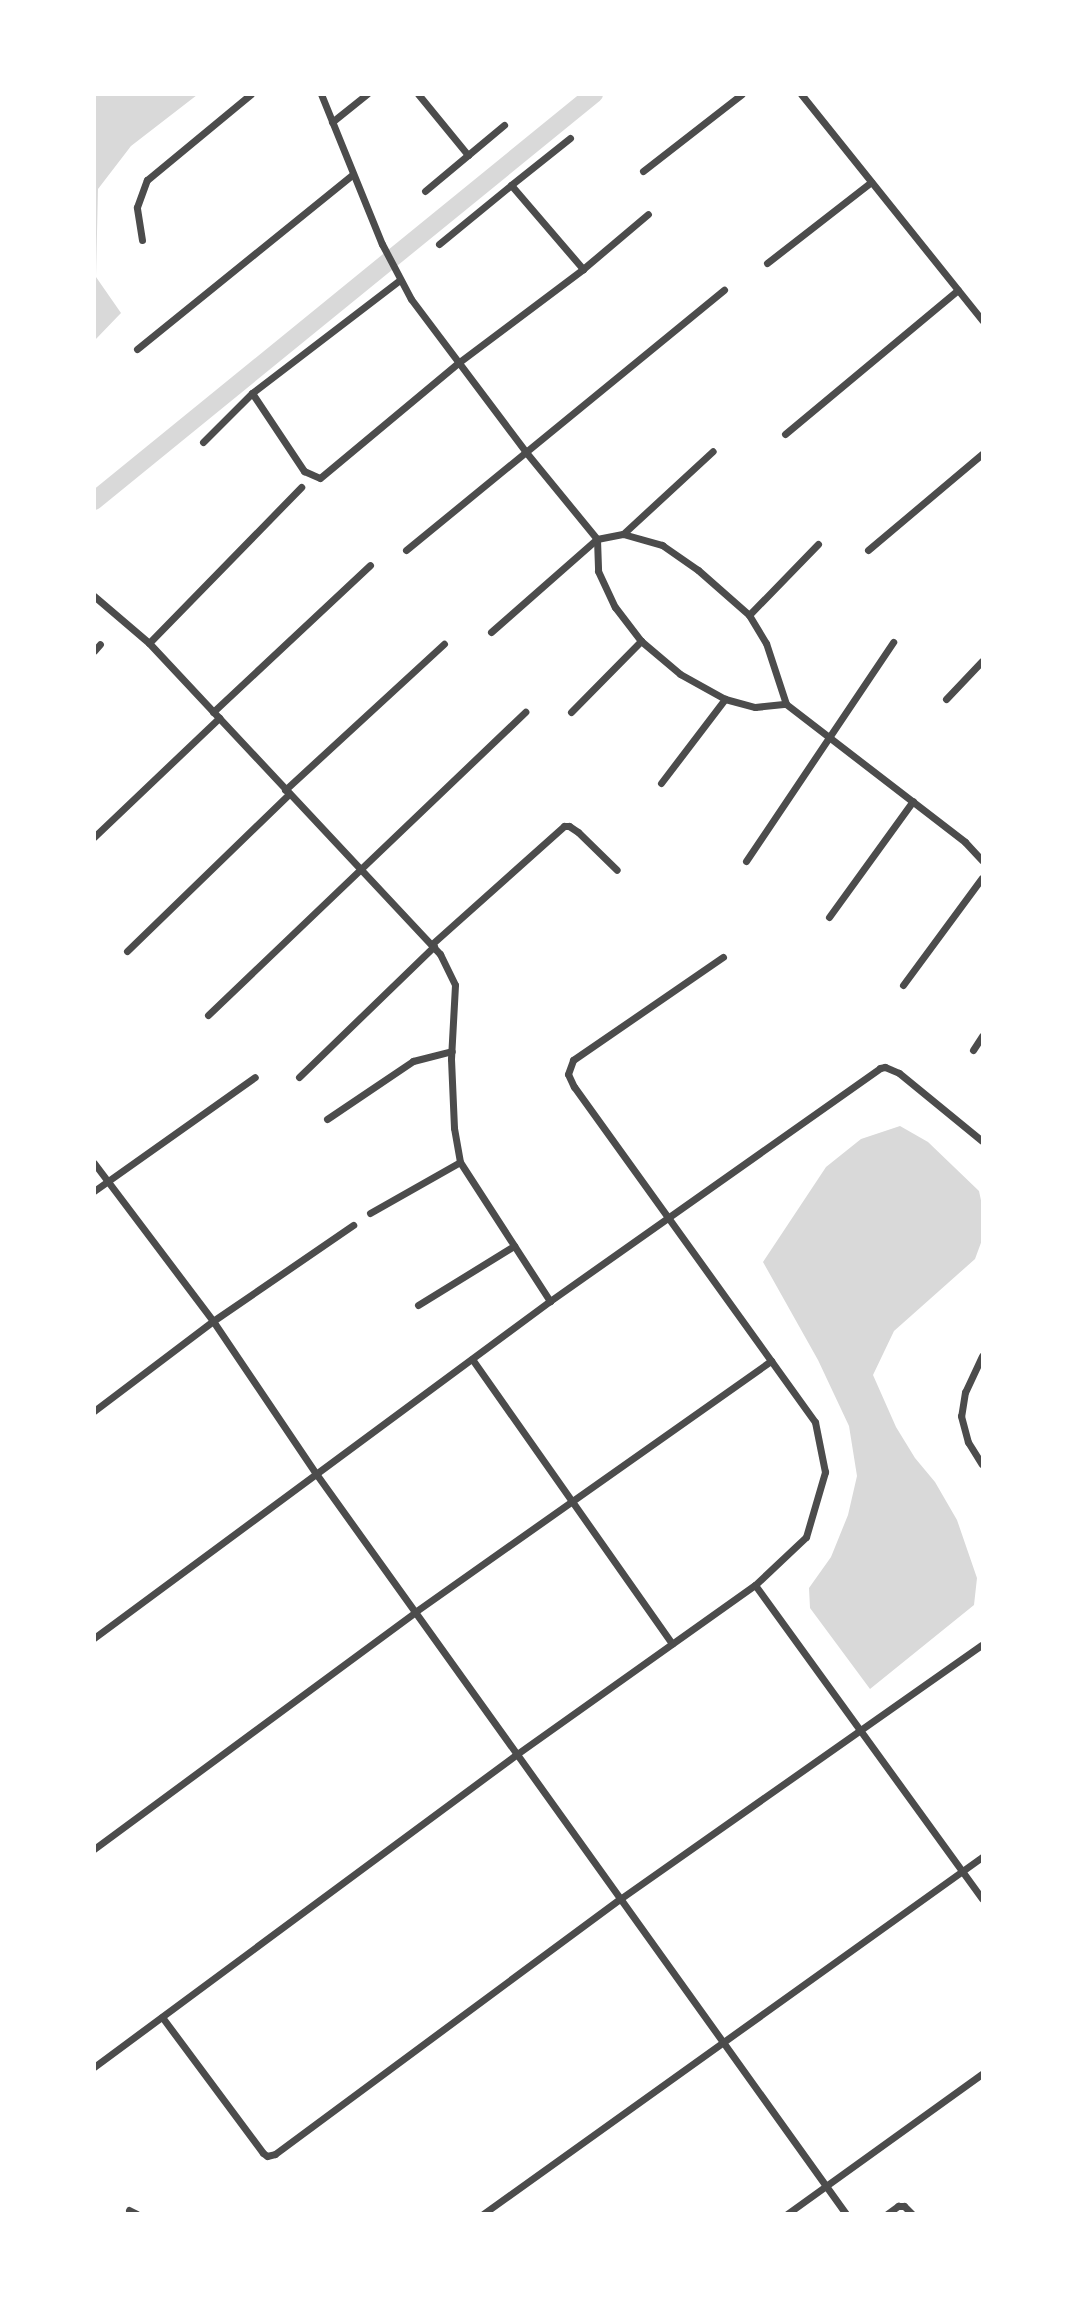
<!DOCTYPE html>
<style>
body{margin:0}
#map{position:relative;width:1077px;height:2308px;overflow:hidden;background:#fff;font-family:"Noto Sans",sans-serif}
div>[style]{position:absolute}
.water>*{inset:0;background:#d9d9d9}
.canal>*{height:18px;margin:-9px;padding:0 9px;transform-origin:9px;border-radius:9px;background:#d9d9d9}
.minor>*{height:7px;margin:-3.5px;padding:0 3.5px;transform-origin:3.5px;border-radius:3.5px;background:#4c4c4c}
span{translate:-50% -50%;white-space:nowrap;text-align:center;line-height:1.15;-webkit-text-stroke:7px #fff;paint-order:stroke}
.frame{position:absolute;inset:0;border:96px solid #fff;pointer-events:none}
</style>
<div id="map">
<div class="water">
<div style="clip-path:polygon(95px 94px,197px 95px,131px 146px,98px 189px,96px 277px,121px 313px,95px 340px)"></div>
<div style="clip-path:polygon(900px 1126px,928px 1142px,979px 1191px,982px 1205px,982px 1240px,975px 1259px,894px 1331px,873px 1375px,896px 1427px,915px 1458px,935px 1482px,957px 1520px,977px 1578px,974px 1605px,870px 1689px,810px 1608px,809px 1588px,831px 1557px,848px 1515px,857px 1476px,849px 1426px,818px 1360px,763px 1262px,826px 1167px,861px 1139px)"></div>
</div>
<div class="canal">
<div style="left:94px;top:501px;width:645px;rotate:-39.15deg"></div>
</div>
<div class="minor">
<div style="left:321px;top:94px;width:162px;rotate:67.9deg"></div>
<div style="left:382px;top:244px;width:62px;rotate:62.2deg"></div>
<div style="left:411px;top:299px;width:190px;rotate:53.1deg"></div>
<div style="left:525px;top:451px;width:114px;rotate:50.7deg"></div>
<div style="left:597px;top:539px;width:32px;rotate:88deg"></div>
<div style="left:598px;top:571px;width:40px;rotate:65deg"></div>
<div style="left:615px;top:607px;width:43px;rotate:52.6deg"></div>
<div style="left:641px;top:641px;width:51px;rotate:40.2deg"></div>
<div style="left:680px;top:674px;width:51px;rotate:29.1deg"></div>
<div style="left:725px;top:699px;width:31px;rotate:15deg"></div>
<div style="left:755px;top:707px;width:31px;rotate:-6deg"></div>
<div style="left:418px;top:94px;width:79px;rotate:50.7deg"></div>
<div style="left:468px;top:155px;width:56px;rotate:140.1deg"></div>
<div style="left:801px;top:94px;width:290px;rotate:51.3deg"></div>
<div style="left:332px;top:122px;width:45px;rotate:-38.7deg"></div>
<div style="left:570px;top:138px;width:75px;rotate:141.5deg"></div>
<div style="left:511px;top:185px;width:111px;rotate:49.4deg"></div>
<div style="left:468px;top:155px;width:47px;rotate:-39.8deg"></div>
<div style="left:643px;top:171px;width:125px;rotate:-37.9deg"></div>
<div style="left:142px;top:240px;width:33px;rotate:-99deg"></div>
<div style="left:137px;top:207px;width:29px;rotate:-70deg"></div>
<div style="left:147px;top:180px;width:135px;rotate:-39.6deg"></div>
<div style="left:439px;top:244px;width:93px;rotate:-39.3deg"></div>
<div style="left:767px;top:263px;width:132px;rotate:-37.9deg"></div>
<div style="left:137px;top:349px;width:277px;rotate:-39deg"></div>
<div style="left:252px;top:393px;width:94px;rotate:56.3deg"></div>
<div style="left:304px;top:471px;width:17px;rotate:24deg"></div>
<div style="left:320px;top:478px;width:180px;rotate:-39.8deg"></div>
<div style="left:458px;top:363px;width:156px;rotate:-36.9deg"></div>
<div style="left:583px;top:269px;width:85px;rotate:-40.2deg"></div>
<div style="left:785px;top:434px;width:225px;rotate:-39.8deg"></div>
<div style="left:203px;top:442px;width:69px;rotate:-45deg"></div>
<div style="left:252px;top:393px;width:186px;rotate:-37.4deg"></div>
<div style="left:623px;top:534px;width:122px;rotate:-42.7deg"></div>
<div style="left:597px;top:539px;width:26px;rotate:-11deg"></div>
<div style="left:623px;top:534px;width:41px;rotate:15.8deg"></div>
<div style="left:662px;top:545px;width:44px;rotate:34.8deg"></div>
<div style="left:698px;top:570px;width:68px;rotate:41.4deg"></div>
<div style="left:749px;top:615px;width:33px;rotate:59deg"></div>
<div style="left:766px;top:643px;width:64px;rotate:71.8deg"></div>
<div style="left:786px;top:704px;width:226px;rotate:37.6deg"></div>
<div style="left:965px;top:842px;width:25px;rotate:47deg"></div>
<div style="left:406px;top:550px;width:411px;rotate:-39.3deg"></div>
<div style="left:868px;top:550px;width:149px;rotate:-40.1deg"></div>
<div style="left:94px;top:596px;width:72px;rotate:40.5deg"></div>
<div style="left:149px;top:643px;width:426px;rotate:46.9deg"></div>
<div style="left:440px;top:954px;width:34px;rotate:64deg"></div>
<div style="left:455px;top:985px;width:74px;rotate:93.1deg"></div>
<div style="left:451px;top:1059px;width:69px;rotate:87.5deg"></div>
<div style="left:454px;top:1128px;width:35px;rotate:80deg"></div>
<div style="left:460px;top:1162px;width:166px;rotate:57.1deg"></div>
<div style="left:749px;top:615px;width:99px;rotate:-45.8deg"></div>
<div style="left:491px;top:632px;width:141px;rotate:-41.3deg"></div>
<div style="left:149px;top:643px;width:218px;rotate:-45.7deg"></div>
<div style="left:94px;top:651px;width:9px;rotate:-49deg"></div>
<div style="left:946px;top:699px;width:52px;rotate:-46.5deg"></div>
<div style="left:213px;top:712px;width:215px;rotate:-43.1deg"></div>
<div style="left:571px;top:712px;width:100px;rotate:-45.4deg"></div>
<div style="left:661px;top:783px;width:106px;rotate:-52.7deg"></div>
<div style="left:285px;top:790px;width:216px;rotate:-42.6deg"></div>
<div style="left:94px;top:837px;width:173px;rotate:-43.6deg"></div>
<div style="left:746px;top:861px;width:264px;rotate:-56.1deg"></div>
<div style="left:829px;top:917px;width:143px;rotate:-54.1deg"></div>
<div style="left:432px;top:944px;width:177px;rotate:-41.8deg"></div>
<div style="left:564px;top:826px;width:5px"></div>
<div style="left:569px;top:826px;width:11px;rotate:34deg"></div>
<div style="left:578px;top:832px;width:54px;rotate:44.3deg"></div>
<div style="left:127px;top:951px;width:226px;rotate:-44.1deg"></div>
<div style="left:903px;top:985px;width:133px;rotate:-53.6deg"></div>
<div style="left:208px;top:1015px;width:439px;rotate:-43.7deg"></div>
<div style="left:973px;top:1050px;width:17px;rotate:-57deg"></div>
<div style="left:299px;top:1077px;width:188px;rotate:-44.1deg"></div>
<div style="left:327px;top:1119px;width:104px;rotate:-34deg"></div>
<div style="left:413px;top:1061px;width:40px;rotate:-14.4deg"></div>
<div style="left:94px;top:1163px;width:198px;rotate:53deg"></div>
<div style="left:213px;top:1321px;width:186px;rotate:56deg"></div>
<div style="left:317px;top:1475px;width:909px;rotate:54.4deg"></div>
<div style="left:94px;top:1191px;width:197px;rotate:-35.3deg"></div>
<div style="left:370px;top:1213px;width:103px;rotate:-29.5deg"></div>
<div style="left:418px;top:1305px;width:113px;rotate:-31.6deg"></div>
<div style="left:982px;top:1356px;width:40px;rotate:115deg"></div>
<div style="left:965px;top:1392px;width:24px;rotate:99deg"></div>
<div style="left:961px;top:1416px;width:27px;rotate:75deg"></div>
<div style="left:968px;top:1442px;width:26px;rotate:58deg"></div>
<div style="left:472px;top:1359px;width:348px;rotate:54.9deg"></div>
<div style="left:94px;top:1411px;width:149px;rotate:-37.1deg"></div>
<div style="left:213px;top:1321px;width:170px;rotate:-34.4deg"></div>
<div style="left:755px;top:1585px;width:387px;rotate:54.1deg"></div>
<div style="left:94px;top:1638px;width:567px;rotate:-36.47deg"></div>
<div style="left:550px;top:1301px;width:404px;rotate:-35.2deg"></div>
<div style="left:880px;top:1068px;width:5px;rotate:-11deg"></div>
<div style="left:885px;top:1067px;width:15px;rotate:23deg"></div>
<div style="left:899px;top:1073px;width:107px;rotate:39.3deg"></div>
<div style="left:94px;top:1849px;width:399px;rotate:-36.4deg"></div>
<div style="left:415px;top:1612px;width:436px;rotate:-35.2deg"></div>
<div style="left:162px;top:2017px;width:169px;rotate:53.4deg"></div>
<div style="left:263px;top:2153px;width:5px;rotate:37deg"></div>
<div style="left:267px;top:2156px;width:8px;rotate:-14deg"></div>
<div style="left:275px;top:2154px;width:429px;rotate:-36.5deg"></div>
<div style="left:620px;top:1899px;width:442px;rotate:-35.1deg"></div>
<div style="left:94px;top:2067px;width:526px;rotate:-36.5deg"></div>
<div style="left:517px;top:1754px;width:292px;rotate:-35.4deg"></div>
<div style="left:755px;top:1585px;width:70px;rotate:-43.3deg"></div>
<div style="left:806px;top:1537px;width:68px;rotate:-73.7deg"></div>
<div style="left:825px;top:1472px;width:51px;rotate:-101.3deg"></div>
<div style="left:815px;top:1422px;width:413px;rotate:-125.7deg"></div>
<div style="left:574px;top:1087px;width:14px;rotate:-115deg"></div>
<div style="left:568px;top:1074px;width:15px;rotate:-70deg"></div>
<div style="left:573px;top:1060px;width:182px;rotate:-34.5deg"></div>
<div style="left:129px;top:2210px;width:9px;rotate:27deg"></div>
<div style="left:483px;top:2214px;width:614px;rotate:-35.58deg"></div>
<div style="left:787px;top:2214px;width:240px;rotate:-35.7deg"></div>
<div style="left:887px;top:2214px;width:14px;rotate:-36deg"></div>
<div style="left:898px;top:2206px;width:6px"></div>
<div style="left:904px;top:2206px;width:11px;rotate:45deg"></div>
</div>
<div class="frame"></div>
</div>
